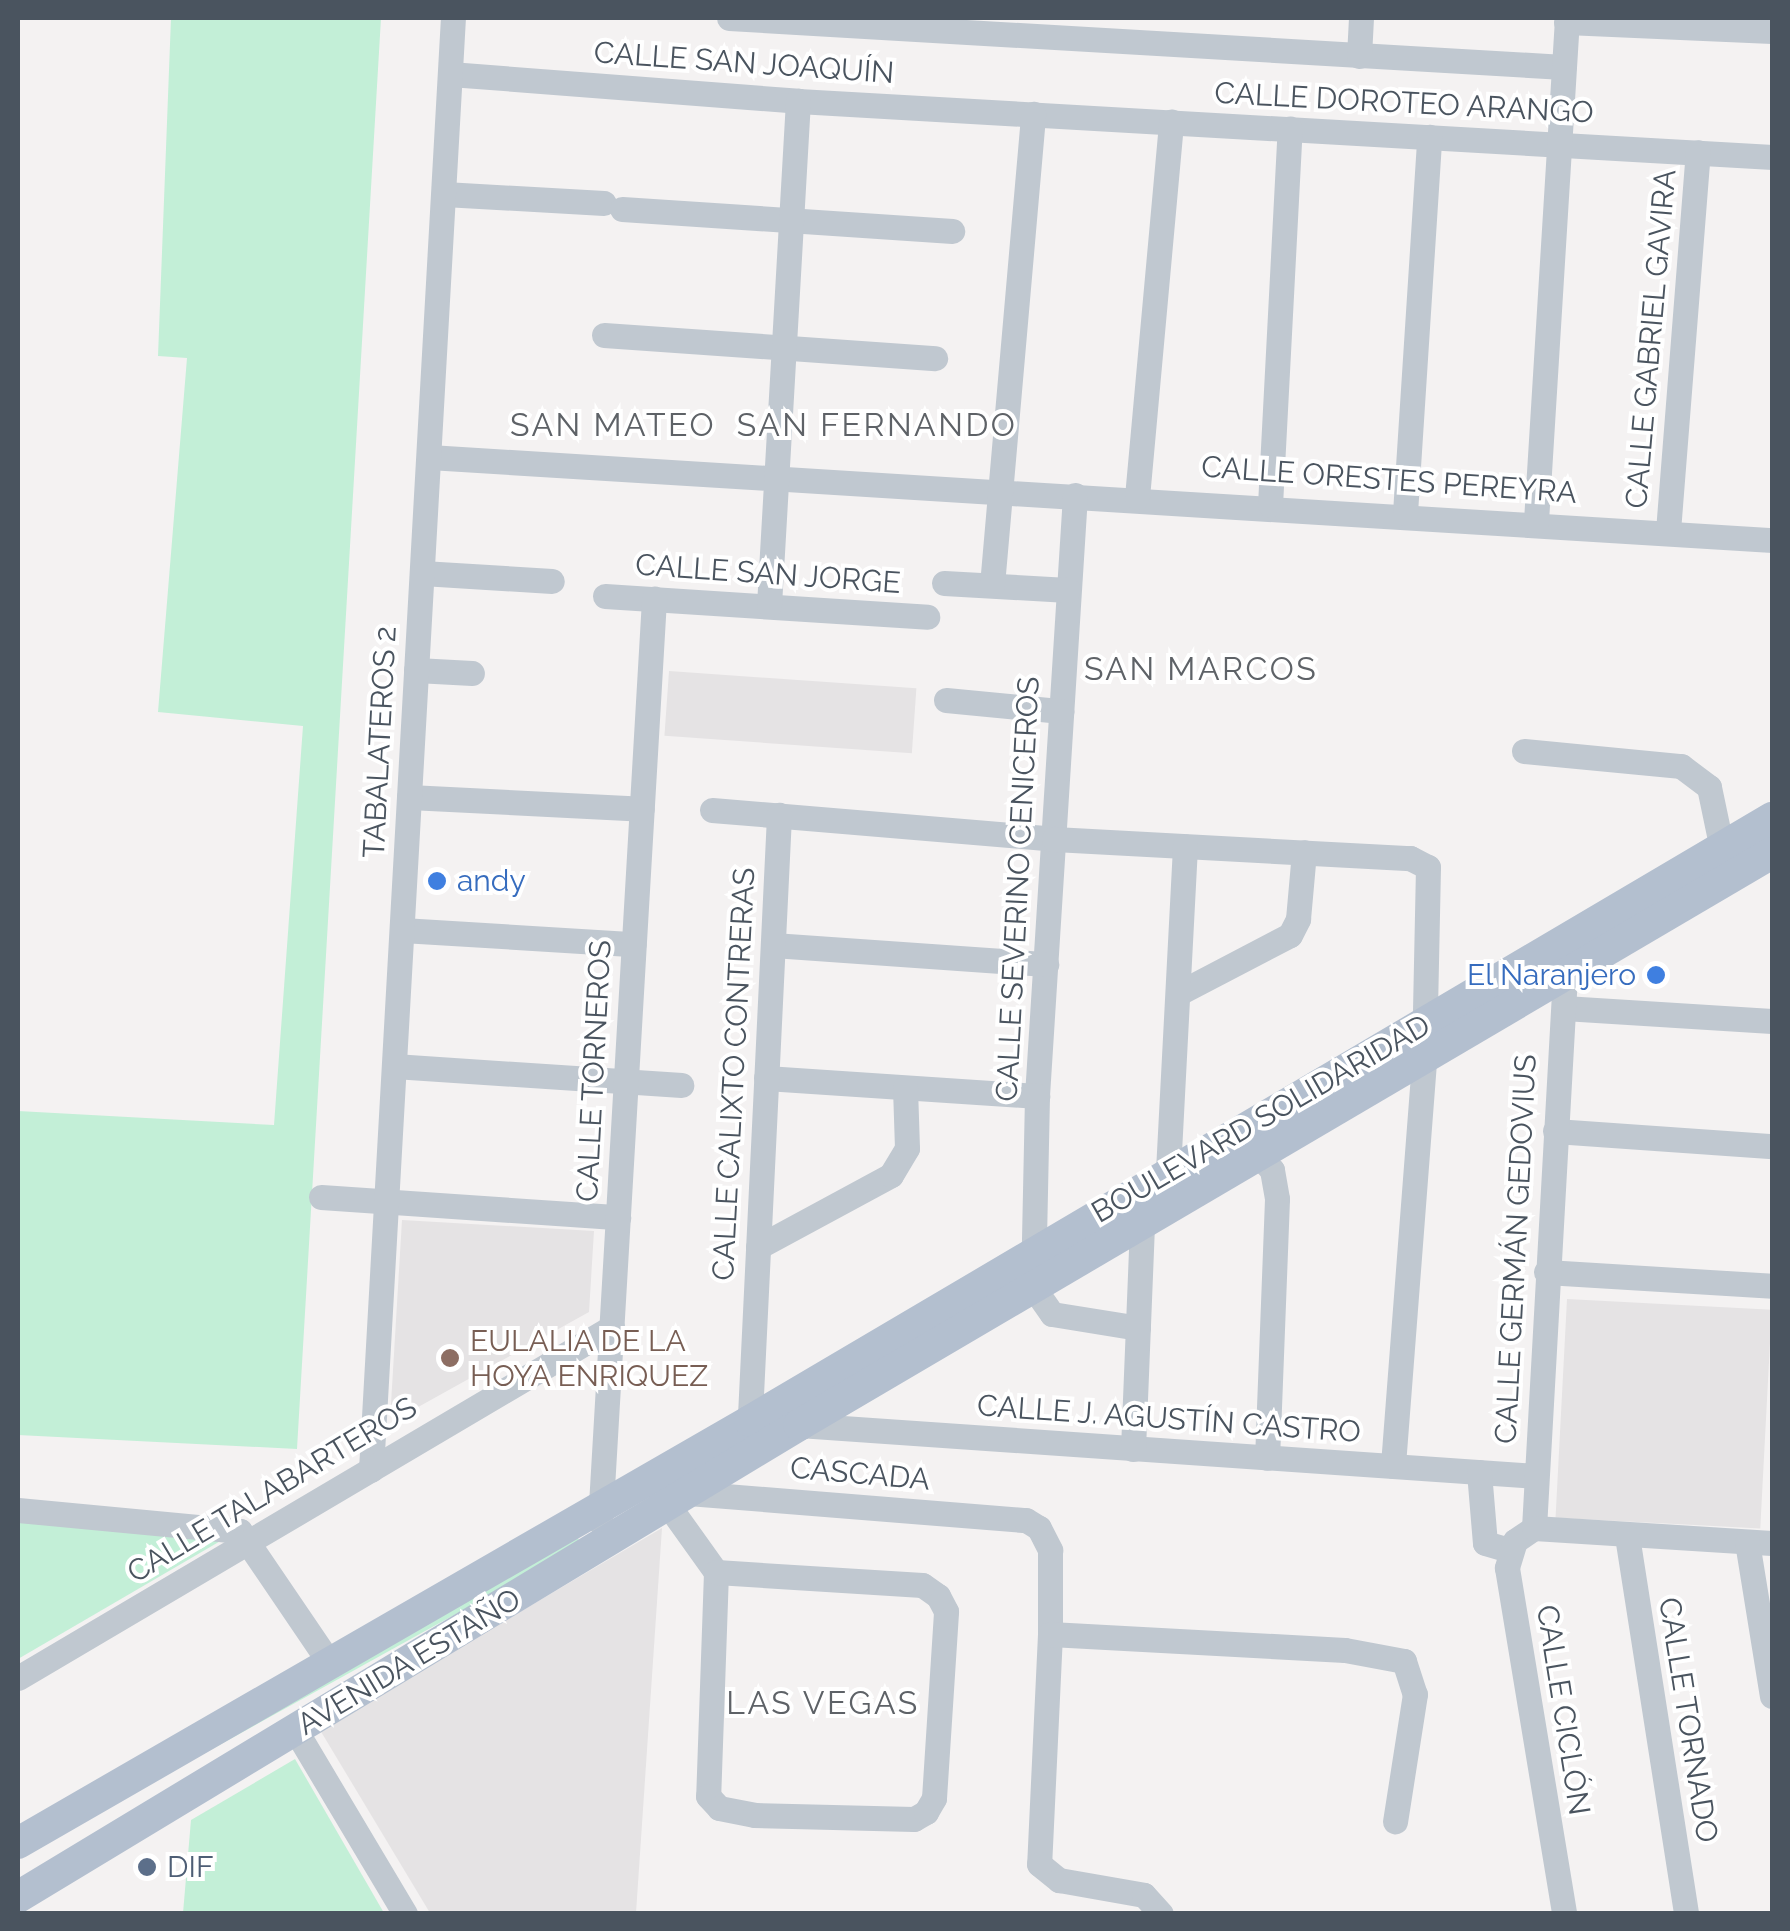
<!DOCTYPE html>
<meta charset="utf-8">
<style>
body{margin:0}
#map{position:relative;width:1790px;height:1931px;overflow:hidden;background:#f4f2f2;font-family:Raleway,sans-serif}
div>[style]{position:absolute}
.education>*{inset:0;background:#e5e3e4;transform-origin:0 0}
.green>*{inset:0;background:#c3efd7;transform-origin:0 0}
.minor>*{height:25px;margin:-12.5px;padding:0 12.5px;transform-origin:12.5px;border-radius:12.5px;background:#c0c8d0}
.major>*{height:32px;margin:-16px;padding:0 16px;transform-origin:16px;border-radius:16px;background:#b3bfcf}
.dots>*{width:28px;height:28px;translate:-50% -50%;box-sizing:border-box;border:5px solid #fff;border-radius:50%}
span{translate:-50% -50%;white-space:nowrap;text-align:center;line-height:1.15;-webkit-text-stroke:8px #fff;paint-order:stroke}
.street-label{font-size:30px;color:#4a545f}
.shop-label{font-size:30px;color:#366cbe}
.left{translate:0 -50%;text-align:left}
.right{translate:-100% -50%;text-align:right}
.education-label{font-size:30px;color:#785e54}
.service-label{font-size:30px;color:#4e5e75}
.neighbourhood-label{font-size:32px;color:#5e6267;letter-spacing:2.5px}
.frame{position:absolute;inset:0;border:20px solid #4a545f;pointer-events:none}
</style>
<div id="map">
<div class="education">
<div style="left:669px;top:671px;width:248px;height:65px;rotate:4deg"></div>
<div style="clip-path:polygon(402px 1220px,594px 1231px,589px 1312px,402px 1416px,391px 1404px)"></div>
<div style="left:1567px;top:1299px;width:205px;height:219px;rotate:3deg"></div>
<div style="clip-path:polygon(662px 1528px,636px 1913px,430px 1913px,320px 1730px)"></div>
</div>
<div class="green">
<div style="clip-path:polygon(171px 18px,381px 18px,297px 1449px,18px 1435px,18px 1111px,274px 1125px,303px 726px,158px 712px,187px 358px,158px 356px)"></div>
<div style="clip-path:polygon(18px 1521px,229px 1536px,18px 1659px)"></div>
<div style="left:575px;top:1533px;width:13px;height:648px;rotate:61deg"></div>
<div style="clip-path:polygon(295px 1759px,384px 1913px,183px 1913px,191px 1820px)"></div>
</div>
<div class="minor">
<div style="left:729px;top:18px;width:836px;rotate:3.36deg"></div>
<div style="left:1566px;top:22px;width:206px;rotate:2.5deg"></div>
<div style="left:1359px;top:56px;width:38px;rotate:-87deg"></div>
<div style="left:450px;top:74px;width:349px;rotate:4.4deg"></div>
<div style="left:798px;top:101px;width:976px;rotate:3.29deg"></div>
<div style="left:444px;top:194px;width:160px;rotate:3.2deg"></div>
<div style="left:622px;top:209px;width:331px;rotate:3.8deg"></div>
<div style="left:604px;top:335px;width:332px;rotate:4deg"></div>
<div style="left:429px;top:457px;width:1346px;rotate:3.54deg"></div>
<div style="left:1075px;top:495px;width:602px;rotate:93.62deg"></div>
<div style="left:1037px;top:1096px;width:191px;rotate:91.2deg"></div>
<div style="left:1033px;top:1287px;width:33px;rotate:55deg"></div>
<div style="left:1052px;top:1314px;width:87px;rotate:9.2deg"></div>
<div style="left:1137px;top:497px;width:377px;rotate:-84.8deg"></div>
<div style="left:1270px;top:505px;width:377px;rotate:-87deg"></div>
<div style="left:1405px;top:513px;width:377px;rotate:-86.3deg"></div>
<div style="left:1536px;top:521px;width:504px;rotate:-86.47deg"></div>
<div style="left:1668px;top:531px;width:380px;rotate:-85.5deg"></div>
<div style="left:422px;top:573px;width:130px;rotate:3.5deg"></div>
<div style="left:944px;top:583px;width:124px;rotate:3.2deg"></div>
<div style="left:992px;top:585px;width:473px;rotate:-85deg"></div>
<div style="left:605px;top:596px;width:323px;rotate:3.7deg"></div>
<div style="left:769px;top:605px;width:505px;rotate:-86.71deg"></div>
<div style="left:416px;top:670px;width:56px;rotate:3.1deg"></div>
<div style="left:946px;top:700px;width:116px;rotate:5.5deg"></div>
<div style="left:1524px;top:751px;width:158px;rotate:5.5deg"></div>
<div style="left:1681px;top:766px;width:35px;rotate:37deg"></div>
<div style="left:1709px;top:787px;width:63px;rotate:78.2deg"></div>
<div style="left:409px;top:797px;width:233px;rotate:2.9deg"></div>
<div style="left:712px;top:810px;width:343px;rotate:4.8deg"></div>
<div style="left:1054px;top:839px;width:357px;rotate:3.1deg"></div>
<div style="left:1410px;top:858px;width:20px;rotate:27deg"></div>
<div style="left:1428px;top:867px;width:195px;rotate:91.2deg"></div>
<div style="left:1424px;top:1062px;width:405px;rotate:94.4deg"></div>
<div style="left:402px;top:930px;width:232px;rotate:3.5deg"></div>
<div style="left:773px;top:945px;width:274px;rotate:4deg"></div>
<div style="left:1179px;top:993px;width:125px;rotate:-27.6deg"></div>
<div style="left:1290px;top:935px;width:18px;rotate:-63deg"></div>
<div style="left:1298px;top:919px;width:67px;rotate:-84.9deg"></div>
<div style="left:1564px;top:1008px;width:208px;rotate:3.6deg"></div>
<div style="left:394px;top:1066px;width:288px;rotate:3.8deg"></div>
<div style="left:766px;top:1078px;width:272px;rotate:3.8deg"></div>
<div style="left:1555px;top:1131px;width:218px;rotate:4deg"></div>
<div style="left:1247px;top:1144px;width:36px;rotate:46deg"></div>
<div style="left:1272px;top:1170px;width:29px;rotate:80deg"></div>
<div style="left:1277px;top:1199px;width:259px;rotate:92.2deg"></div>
<div style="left:1168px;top:1171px;width:325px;rotate:-87deg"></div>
<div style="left:321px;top:1197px;width:298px;rotate:3.9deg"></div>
<div style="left:758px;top:1247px;width:151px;rotate:-28.4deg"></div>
<div style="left:891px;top:1175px;width:31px;rotate:-59deg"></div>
<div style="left:907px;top:1148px;width:60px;rotate:-91.9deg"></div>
<div style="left:1546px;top:1272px;width:226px;rotate:3.5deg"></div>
<div style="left:799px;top:1425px;width:738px;rotate:3.96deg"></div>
<div style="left:749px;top:1436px;width:622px;rotate:-87.23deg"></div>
<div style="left:1133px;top:1449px;width:226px;rotate:-87.7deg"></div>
<div style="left:371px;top:1470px;width:1454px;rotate:-86.77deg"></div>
<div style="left:1479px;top:1472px;width:71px;rotate:85.2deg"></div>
<div style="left:1485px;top:1543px;width:25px;rotate:16deg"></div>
<div style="left:688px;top:1493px;width:339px;rotate:4.6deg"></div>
<div style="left:1026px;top:1520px;width:15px;rotate:32deg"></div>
<div style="left:1039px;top:1528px;width:25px;rotate:63deg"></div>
<div style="left:1050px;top:1550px;width:84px;rotate:90deg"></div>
<div style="left:1050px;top:1634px;width:230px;rotate:92.7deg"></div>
<div style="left:1039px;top:1864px;width:26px;rotate:39deg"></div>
<div style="left:1059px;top:1880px;width:86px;rotate:10deg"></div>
<div style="left:1144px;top:1895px;width:25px;rotate:48deg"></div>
<div style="left:668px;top:1505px;width:82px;rotate:54.4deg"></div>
<div style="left:716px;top:1572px;width:224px;rotate:92deg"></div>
<div style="left:708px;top:1796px;width:16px;rotate:47deg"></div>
<div style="left:719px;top:1808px;width:36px;rotate:11deg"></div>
<div style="left:754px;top:1815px;width:160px;rotate:1.4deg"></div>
<div style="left:914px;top:1819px;width:14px;rotate:-30deg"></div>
<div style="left:926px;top:1812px;width:16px;rotate:-60deg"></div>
<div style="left:934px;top:1798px;width:187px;rotate:-86.3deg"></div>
<div style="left:946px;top:1611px;width:17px;rotate:-118deg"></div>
<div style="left:938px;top:1596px;width:19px;rotate:-145deg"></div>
<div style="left:922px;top:1585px;width:206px;rotate:-176.4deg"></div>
<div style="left:18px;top:1510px;width:223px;rotate:5.4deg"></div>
<div style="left:240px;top:1531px;width:158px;rotate:55.8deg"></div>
<div style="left:600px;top:1522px;width:925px;rotate:-86.65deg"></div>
<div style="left:1534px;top:1528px;width:554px;rotate:-86.79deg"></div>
<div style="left:1534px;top:1528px;width:23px;rotate:146deg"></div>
<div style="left:1515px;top:1541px;width:28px;rotate:107deg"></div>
<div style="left:1507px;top:1568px;width:351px;rotate:80.6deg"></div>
<div style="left:1534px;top:1528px;width:238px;rotate:3.6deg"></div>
<div style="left:1627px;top:1536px;width:383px;rotate:81.1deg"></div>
<div style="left:1747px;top:1542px;width:156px;rotate:80.8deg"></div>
<div style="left:1050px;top:1634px;width:295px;rotate:3.1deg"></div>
<div style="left:1345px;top:1650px;width:60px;rotate:10.6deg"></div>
<div style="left:1404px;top:1661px;width:35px;rotate:72deg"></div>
<div style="left:1415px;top:1694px;width:129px;rotate:98.9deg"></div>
<div style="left:18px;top:1678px;width:690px;rotate:-30.58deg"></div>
<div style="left:296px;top:1731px;width:213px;rotate:59.2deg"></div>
</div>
<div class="major">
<div style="left:18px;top:1843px;width:845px;rotate:-29.96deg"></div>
<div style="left:750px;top:1421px;width:1187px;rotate:-30.54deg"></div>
<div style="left:18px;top:1897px;width:913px;rotate:-31.15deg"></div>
<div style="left:799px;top:1425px;width:1129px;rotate:-30.45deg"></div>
</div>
<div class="dots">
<div style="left:437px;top:881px;background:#3f7fe0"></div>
<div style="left:1656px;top:975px;background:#3f7fe0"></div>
<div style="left:450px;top:1358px;background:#8d6e63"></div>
<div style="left:147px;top:1867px;background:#5c6f8a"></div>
</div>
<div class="street-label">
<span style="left:744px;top:63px;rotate:4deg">CALLE SAN JOAQUÍN</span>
<span style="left:1404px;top:103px;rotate:3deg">CALLE DOROTEO ARANGO</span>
<span style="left:1651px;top:339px;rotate:-85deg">CALLE GABRIEL GAVIRA</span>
<span style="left:1389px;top:480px;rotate:4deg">CALLE ORESTES PEREYRA</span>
<span style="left:768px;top:574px;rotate:4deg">CALLE SAN JORGE</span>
<span style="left:380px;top:742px;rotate:-87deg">TABALATEROS 2</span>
<span style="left:1018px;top:889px;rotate:-87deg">CALLE SEVERINO CENICEROS</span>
<span style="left:594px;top:1071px;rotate:-87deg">CALLE TORNEROS</span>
<span style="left:734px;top:1074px;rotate:-87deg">CALLE CALIXTO CONTRERAS</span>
<span style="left:1261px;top:1119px;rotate:-30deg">BOULEVARD SOLIDARIDAD</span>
<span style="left:1516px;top:1249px;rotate:-87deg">CALLE GERMÁN GEDOVIUS</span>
<span style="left:1169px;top:1419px;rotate:4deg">CALLE J. AGUSTÍN CASTRO</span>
<span style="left:860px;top:1474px;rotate:5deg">CASCADA</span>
<span style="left:272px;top:1490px;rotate:-31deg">CALLE TALABARTEROS</span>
<span style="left:409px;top:1662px;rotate:-31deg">AVENIDA ESTAÑO</span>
<span style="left:1563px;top:1710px;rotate:81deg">CALLE CICLÓN</span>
<span style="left:1688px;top:1720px;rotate:81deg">CALLE TORNADO</span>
</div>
<div class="shop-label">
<span class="left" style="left:457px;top:881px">andy</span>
<span class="right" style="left:1636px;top:975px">El Naranjero</span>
</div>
<div class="education-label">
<span class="left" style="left:470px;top:1358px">EULALIA DE LA<br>HOYA ENRIQUEZ</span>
</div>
<div class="service-label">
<span class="left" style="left:167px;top:1867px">DIF</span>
</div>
<div class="neighbourhood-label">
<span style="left:613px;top:425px">SAN MATEO</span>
<span style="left:877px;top:425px">SAN FERNANDO</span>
<span style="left:1201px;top:669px">SAN MARCOS</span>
<span style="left:823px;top:1703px">LAS VEGAS</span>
</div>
<div class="frame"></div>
</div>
